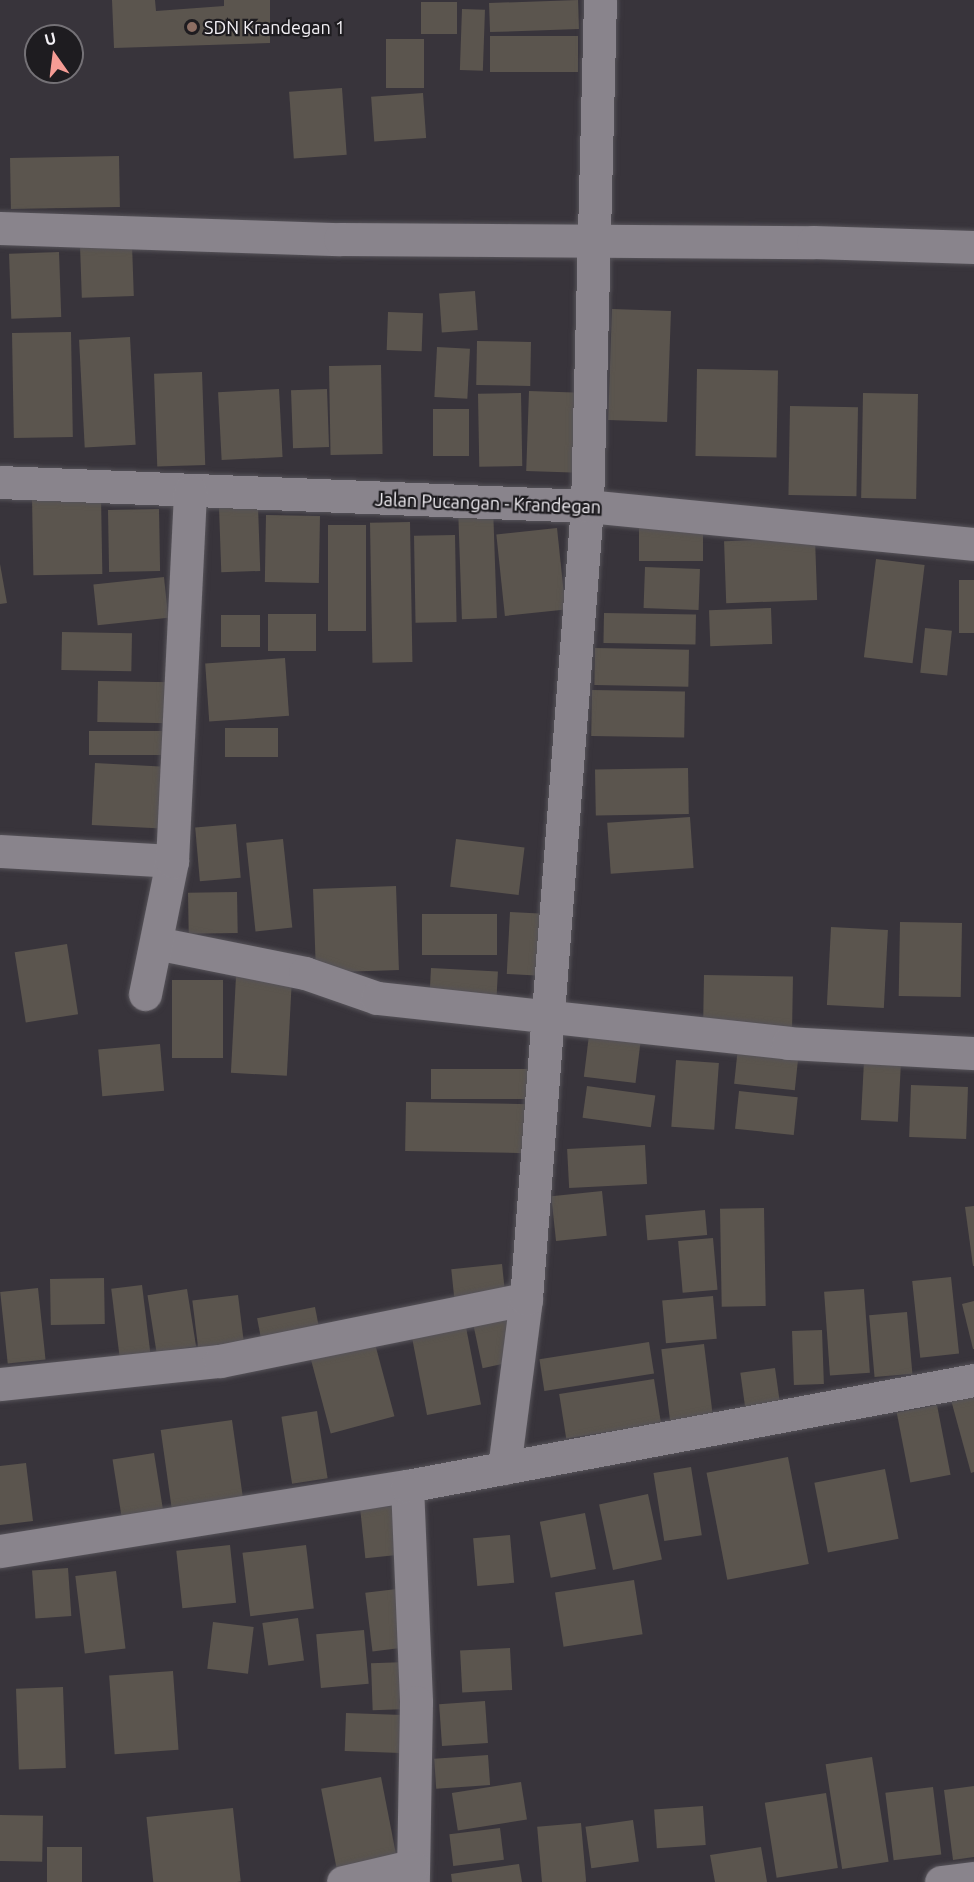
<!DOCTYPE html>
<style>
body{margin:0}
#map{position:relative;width:974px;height:1882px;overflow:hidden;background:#38343b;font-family:Ubuntu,sans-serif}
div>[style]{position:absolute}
.building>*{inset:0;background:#5b554e;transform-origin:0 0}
.roads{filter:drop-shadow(0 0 2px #565359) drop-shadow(0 0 2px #565359)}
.minor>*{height:33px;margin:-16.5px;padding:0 16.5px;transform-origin:16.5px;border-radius:16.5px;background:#89848c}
.dots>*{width:16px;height:16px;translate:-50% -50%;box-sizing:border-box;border:3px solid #1e1c20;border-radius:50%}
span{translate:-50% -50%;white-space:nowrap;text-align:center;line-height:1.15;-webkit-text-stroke:4.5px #1e1c20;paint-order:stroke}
.poi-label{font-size:18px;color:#f4f1f6}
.left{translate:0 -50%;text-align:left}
.street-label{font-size:18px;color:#f4f1f6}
.north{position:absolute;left:24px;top:24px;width:60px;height:60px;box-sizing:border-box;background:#1e1c20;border:2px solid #747176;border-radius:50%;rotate:346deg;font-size:16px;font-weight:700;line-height:24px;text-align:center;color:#f4f1f6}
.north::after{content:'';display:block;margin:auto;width:21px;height:27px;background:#f59c95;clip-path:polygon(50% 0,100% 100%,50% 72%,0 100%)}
</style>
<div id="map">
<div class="building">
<div style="clip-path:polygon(112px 0,155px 0,156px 11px,224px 6px,224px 0,270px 0,270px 43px,114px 48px)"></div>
<div style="left:578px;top:0;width:29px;height:89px;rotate:88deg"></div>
<div style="left:421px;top:2px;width:36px;height:32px"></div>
<div style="left:462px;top:9px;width:23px;height:61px;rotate:2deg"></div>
<div style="left:578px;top:36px;width:36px;height:88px;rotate:90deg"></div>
<div style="left:386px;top:39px;width:38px;height:49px"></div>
<div style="left:342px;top:88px;width:67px;height:53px;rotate:86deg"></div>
<div style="left:423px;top:93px;width:45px;height:52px;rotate:86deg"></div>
<div style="left:119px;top:156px;width:51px;height:109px;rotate:89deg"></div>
<div style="left:132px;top:244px;width:52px;height:52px;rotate:88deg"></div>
<div style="left:59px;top:252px;width:65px;height:50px;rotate:88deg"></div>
<div style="left:475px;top:291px;width:39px;height:36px;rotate:86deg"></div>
<div style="left:612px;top:309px;width:59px;height:111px;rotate:2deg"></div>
<div style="left:388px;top:312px;width:35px;height:38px;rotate:2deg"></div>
<div style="left:71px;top:332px;width:105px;height:59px;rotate:89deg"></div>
<div style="left:130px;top:337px;width:108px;height:51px;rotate:87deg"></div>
<div style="left:477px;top:341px;width:54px;height:44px;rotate:1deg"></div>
<div style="left:437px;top:347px;width:33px;height:50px;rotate:3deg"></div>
<div style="left:381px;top:365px;width:89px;height:52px;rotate:89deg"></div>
<div style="left:697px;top:369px;width:81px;height:87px;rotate:1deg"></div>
<div style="left:202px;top:372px;width:93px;height:48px;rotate:88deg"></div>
<div style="left:279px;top:389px;width:68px;height:61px;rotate:87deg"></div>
<div style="left:327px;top:389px;width:58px;height:36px;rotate:88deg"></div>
<div style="left:529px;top:391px;width:53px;height:80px;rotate:2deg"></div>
<div style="left:521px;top:393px;width:73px;height:43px;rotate:89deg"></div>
<div style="left:863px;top:393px;width:55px;height:105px;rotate:1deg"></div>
<div style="left:790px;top:406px;width:68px;height:89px;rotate:1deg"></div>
<div style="left:433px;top:409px;width:36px;height:47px"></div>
<div style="left:101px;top:496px;width:78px;height:69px;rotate:89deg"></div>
<div style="left:258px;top:506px;width:65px;height:39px;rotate:88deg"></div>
<div style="left:493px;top:506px;width:112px;height:35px;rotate:88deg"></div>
<div style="left:159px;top:509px;width:62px;height:51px;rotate:89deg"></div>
<div style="left:266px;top:515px;width:54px;height:67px;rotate:1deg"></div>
<div style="left:410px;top:522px;width:140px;height:40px;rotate:89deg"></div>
<div style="left:328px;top:525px;width:38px;height:106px"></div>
<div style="left:639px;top:527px;width:64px;height:34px"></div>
<div style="left:557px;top:528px;width:82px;height:61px;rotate:84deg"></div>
<div style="left:455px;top:535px;width:87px;height:41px;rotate:89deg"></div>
<div style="left:815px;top:538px;width:62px;height:91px;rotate:88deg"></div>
<div style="left:876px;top:559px;width:49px;height:99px;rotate:7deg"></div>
<div style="clip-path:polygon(0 564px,7px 603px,0 604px)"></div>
<div style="left:645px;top:567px;width:55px;height:41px;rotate:2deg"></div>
<div style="left:164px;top:577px;width:41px;height:71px;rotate:84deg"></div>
<div style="left:959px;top:580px;width:15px;height:53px"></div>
<div style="left:771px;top:608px;width:36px;height:62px;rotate:88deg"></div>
<div style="left:604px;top:613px;width:92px;height:30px;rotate:1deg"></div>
<div style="left:268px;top:614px;width:48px;height:37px"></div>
<div style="left:221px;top:615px;width:39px;height:32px"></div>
<div style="left:925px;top:628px;width:27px;height:45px;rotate:6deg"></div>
<div style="left:62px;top:632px;width:70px;height:38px;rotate:1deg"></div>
<div style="left:595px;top:648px;width:94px;height:37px;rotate:1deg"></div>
<div style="left:285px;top:658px;width:58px;height:80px;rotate:86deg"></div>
<div style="left:98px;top:681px;width:74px;height:41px;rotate:1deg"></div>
<div style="left:592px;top:690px;width:93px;height:46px;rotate:1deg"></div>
<div style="left:225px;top:728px;width:53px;height:29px"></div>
<div style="left:89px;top:731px;width:73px;height:24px"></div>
<div style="left:95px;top:763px;width:70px;height:62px;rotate:3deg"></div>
<div style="left:688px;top:768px;width:46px;height:93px;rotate:89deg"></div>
<div style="left:690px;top:817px;width:51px;height:83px;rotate:86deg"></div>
<div style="left:236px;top:824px;width:54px;height:41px;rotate:85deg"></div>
<div style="left:283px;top:839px;width:89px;height:37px;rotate:84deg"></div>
<div style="left:456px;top:839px;width:69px;height:48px;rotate:7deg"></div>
<div style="left:396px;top:886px;width:84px;height:83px;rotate:88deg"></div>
<div style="left:237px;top:892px;width:41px;height:49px;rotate:89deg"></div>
<div style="left:510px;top:912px;width:39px;height:62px;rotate:3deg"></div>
<div style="left:422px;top:914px;width:75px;height:41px"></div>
<div style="left:900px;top:922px;width:62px;height:74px;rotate:1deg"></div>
<div style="left:831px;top:927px;width:57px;height:78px;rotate:3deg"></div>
<div style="left:67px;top:944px;width:71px;height:53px;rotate:81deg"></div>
<div style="left:431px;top:968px;width:67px;height:30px;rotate:3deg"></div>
<div style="left:704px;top:975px;width:89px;height:55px;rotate:1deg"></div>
<div style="left:236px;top:976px;width:56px;height:97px;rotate:3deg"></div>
<div style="left:172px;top:980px;width:51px;height:78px"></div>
<div style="left:589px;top:1035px;width:52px;height:42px;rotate:7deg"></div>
<div style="left:160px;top:1044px;width:47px;height:62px;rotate:85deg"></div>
<div style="left:738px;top:1047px;width:61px;height:37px;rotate:6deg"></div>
<div style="left:676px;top:1060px;width:43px;height:67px;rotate:4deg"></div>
<div style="left:864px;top:1061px;width:37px;height:59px;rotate:3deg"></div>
<div style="left:529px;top:1069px;width:30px;height:98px;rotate:90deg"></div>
<div style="left:911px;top:1085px;width:57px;height:52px;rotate:2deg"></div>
<div style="left:587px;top:1086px;width:69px;height:32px;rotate:8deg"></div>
<div style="left:739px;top:1091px;width:59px;height:38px;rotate:6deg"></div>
<div style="left:406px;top:1102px;width:123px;height:49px;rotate:1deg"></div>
<div style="left:645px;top:1145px;width:39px;height:78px;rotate:87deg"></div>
<div style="left:602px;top:1191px;width:45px;height:51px;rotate:84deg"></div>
<div style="clip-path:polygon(974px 1206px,974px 1266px,973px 1266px,965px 1207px)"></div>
<div style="left:764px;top:1208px;width:98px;height:44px;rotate:89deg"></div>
<div style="left:705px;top:1210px;width:25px;height:60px;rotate:85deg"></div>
<div style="left:713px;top:1238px;width:52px;height:35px;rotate:85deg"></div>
<div style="left:502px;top:1264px;width:37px;height:51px;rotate:84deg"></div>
<div style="left:951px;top:1277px;width:77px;height:39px;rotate:84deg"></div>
<div style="left:104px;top:1278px;width:46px;height:54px;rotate:89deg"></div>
<div style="left:142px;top:1285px;width:77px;height:31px;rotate:83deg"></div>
<div style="left:38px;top:1288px;width:72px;height:38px;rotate:84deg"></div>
<div style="left:187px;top:1289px;width:58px;height:40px;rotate:81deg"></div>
<div style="left:864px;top:1289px;width:84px;height:40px;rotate:86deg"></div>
<div style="left:238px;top:1295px;width:54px;height:46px;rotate:83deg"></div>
<div style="left:713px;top:1296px;width:43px;height:51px;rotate:85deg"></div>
<div style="clip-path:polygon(974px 1301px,974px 1349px,973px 1349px,962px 1304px)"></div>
<div style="left:315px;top:1307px;width:31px;height:59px;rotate:79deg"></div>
<div style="left:506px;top:1310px;width:52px;height:35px;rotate:78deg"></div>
<div style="left:907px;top:1312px;width:62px;height:38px;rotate:85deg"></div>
<div style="left:465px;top:1322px;width:84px;height:55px;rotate:79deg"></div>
<div style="left:822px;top:1330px;width:54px;height:30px;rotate:88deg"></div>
<div style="left:374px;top:1340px;width:79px;height:66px;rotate:75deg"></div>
<div style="left:649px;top:1342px;width:32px;height:111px;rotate:81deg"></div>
<div style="left:704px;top:1344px;width:78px;height:43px;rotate:83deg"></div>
<div style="left:775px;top:1368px;width:45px;height:35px;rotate:82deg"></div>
<div style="left:654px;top:1379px;width:45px;height:96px;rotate:81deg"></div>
<div style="clip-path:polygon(974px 1394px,974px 1472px,971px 1473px,951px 1400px)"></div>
<div style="left:937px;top:1405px;width:71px;height:41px;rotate:79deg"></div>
<div style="left:317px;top:1411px;width:68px;height:36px;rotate:81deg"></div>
<div style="left:232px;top:1420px;width:81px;height:72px;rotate:82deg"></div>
<div style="left:154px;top:1453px;width:59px;height:42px;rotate:81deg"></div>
<div style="left:788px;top:1457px;width:109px;height:83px;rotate:79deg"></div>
<div style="clip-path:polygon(26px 1463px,33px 1521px,0 1525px,0 1466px)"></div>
<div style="left:691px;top:1467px;width:69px;height:38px;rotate:81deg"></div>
<div style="left:885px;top:1469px;width:71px;height:72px;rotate:79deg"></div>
<div style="left:648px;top:1494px;width:67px;height:50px;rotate:78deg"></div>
<div style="left:404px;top:1505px;width:49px;height:44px;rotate:84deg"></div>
<div style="left:585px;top:1513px;width:57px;height:46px;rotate:79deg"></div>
<div style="left:510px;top:1535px;width:48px;height:37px;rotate:85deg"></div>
<div style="left:230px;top:1545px;width:58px;height:54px;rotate:84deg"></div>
<div style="left:306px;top:1545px;width:64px;height:64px;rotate:83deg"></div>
<div style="left:68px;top:1568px;width:48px;height:36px;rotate:86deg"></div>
<div style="left:116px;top:1571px;width:78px;height:41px;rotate:83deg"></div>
<div style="left:634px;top:1580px;width:55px;height:80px;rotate:81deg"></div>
<div style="left:405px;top:1588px;width:59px;height:40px;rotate:83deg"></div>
<div style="left:298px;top:1618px;width:43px;height:36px;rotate:82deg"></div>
<div style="left:213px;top:1622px;width:41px;height:47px;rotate:7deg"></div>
<div style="left:364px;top:1630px;width:54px;height:48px;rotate:85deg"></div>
<div style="left:510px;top:1648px;width:42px;height:50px;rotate:87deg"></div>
<div style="left:407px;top:1662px;width:47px;height:36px;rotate:88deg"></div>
<div style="left:173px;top:1671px;width:79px;height:64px;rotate:86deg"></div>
<div style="left:63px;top:1687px;width:81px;height:47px;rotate:88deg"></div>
<div style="left:485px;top:1701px;width:42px;height:46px;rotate:86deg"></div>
<div style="left:346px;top:1713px;width:56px;height:38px;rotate:2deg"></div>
<div style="left:488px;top:1755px;width:30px;height:54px;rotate:86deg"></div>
<div style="left:872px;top:1757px;width:106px;height:47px;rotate:81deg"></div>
<div style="left:381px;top:1777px;width:86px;height:61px;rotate:79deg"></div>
<div style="left:521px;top:1782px;width:38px;height:70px;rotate:81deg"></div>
<div style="clip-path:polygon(974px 1786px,974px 1857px,953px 1860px,944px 1790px)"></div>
<div style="left:933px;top:1787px;width:68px;height:48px;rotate:83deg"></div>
<div style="left:826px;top:1793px;width:76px;height:62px;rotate:81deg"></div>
<div style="left:703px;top:1806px;width:39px;height:49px;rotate:86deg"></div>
<div style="left:233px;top:1808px;width:74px;height:87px;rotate:84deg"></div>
<div style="left:0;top:1815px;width:43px;height:46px;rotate:1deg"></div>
<div style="left:633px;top:1820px;width:42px;height:48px;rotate:82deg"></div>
<div style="left:581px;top:1823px;width:59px;height:44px;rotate:85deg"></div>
<div style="left:500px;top:1828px;width:32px;height:51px;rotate:83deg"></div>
<div style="left:47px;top:1847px;width:35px;height:35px"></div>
<div style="clip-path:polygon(761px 1847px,767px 1882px,715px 1882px,710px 1855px)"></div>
<div style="clip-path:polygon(519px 1864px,522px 1882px,452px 1882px,451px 1874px)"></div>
</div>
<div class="roads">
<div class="minor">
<div style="left:0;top:228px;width:340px;rotate:1.9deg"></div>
<div style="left:340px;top:239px;width:473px;rotate:0.4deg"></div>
<div style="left:813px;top:242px;width:161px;rotate:1.8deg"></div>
<div style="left:0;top:482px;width:587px;rotate:2.34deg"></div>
<div style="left:587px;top:506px;width:389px;rotate:5.6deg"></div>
<div style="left:0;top:851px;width:172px;rotate:3.3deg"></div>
<div style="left:156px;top:943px;width:152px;rotate:11.4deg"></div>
<div style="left:305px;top:973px;width:76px;rotate:19.1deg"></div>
<div style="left:377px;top:998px;width:413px;rotate:6.2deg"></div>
<div style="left:788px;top:1043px;width:186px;rotate:3.1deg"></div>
<div style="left:145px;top:994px;width:136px;rotate:-78.5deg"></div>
<div style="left:172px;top:861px;width:370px;rotate:-87.2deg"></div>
<div style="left:0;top:1384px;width:221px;rotate:-6deg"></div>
<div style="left:220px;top:1361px;width:312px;rotate:-11.5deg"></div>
<div style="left:504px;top:1468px;width:170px;rotate:-82.6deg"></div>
<div style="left:526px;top:1299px;width:795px;rotate:-85.6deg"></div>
<div style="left:587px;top:506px;width:506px;rotate:-88.53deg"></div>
<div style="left:407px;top:1486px;width:216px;rotate:87.6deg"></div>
<div style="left:416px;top:1702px;width:180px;rotate:91deg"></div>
<div style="left:0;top:1551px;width:412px;rotate:-9.1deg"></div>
<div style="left:407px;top:1486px;width:577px;rotate:-10.59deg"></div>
<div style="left:343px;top:1882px;width:71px;rotate:-13.1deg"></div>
<div style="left:941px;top:1882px;width:33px;rotate:-7deg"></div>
</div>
</div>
<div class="dots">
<div style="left:192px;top:27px;background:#8d6e63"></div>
</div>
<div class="poi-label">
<span class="left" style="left:204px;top:27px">SDN Krandegan 1</span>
</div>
<div class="street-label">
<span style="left:488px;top:503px;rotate:2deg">Jalan Pucangan - Krandegan</span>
</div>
<div class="north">U</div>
</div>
